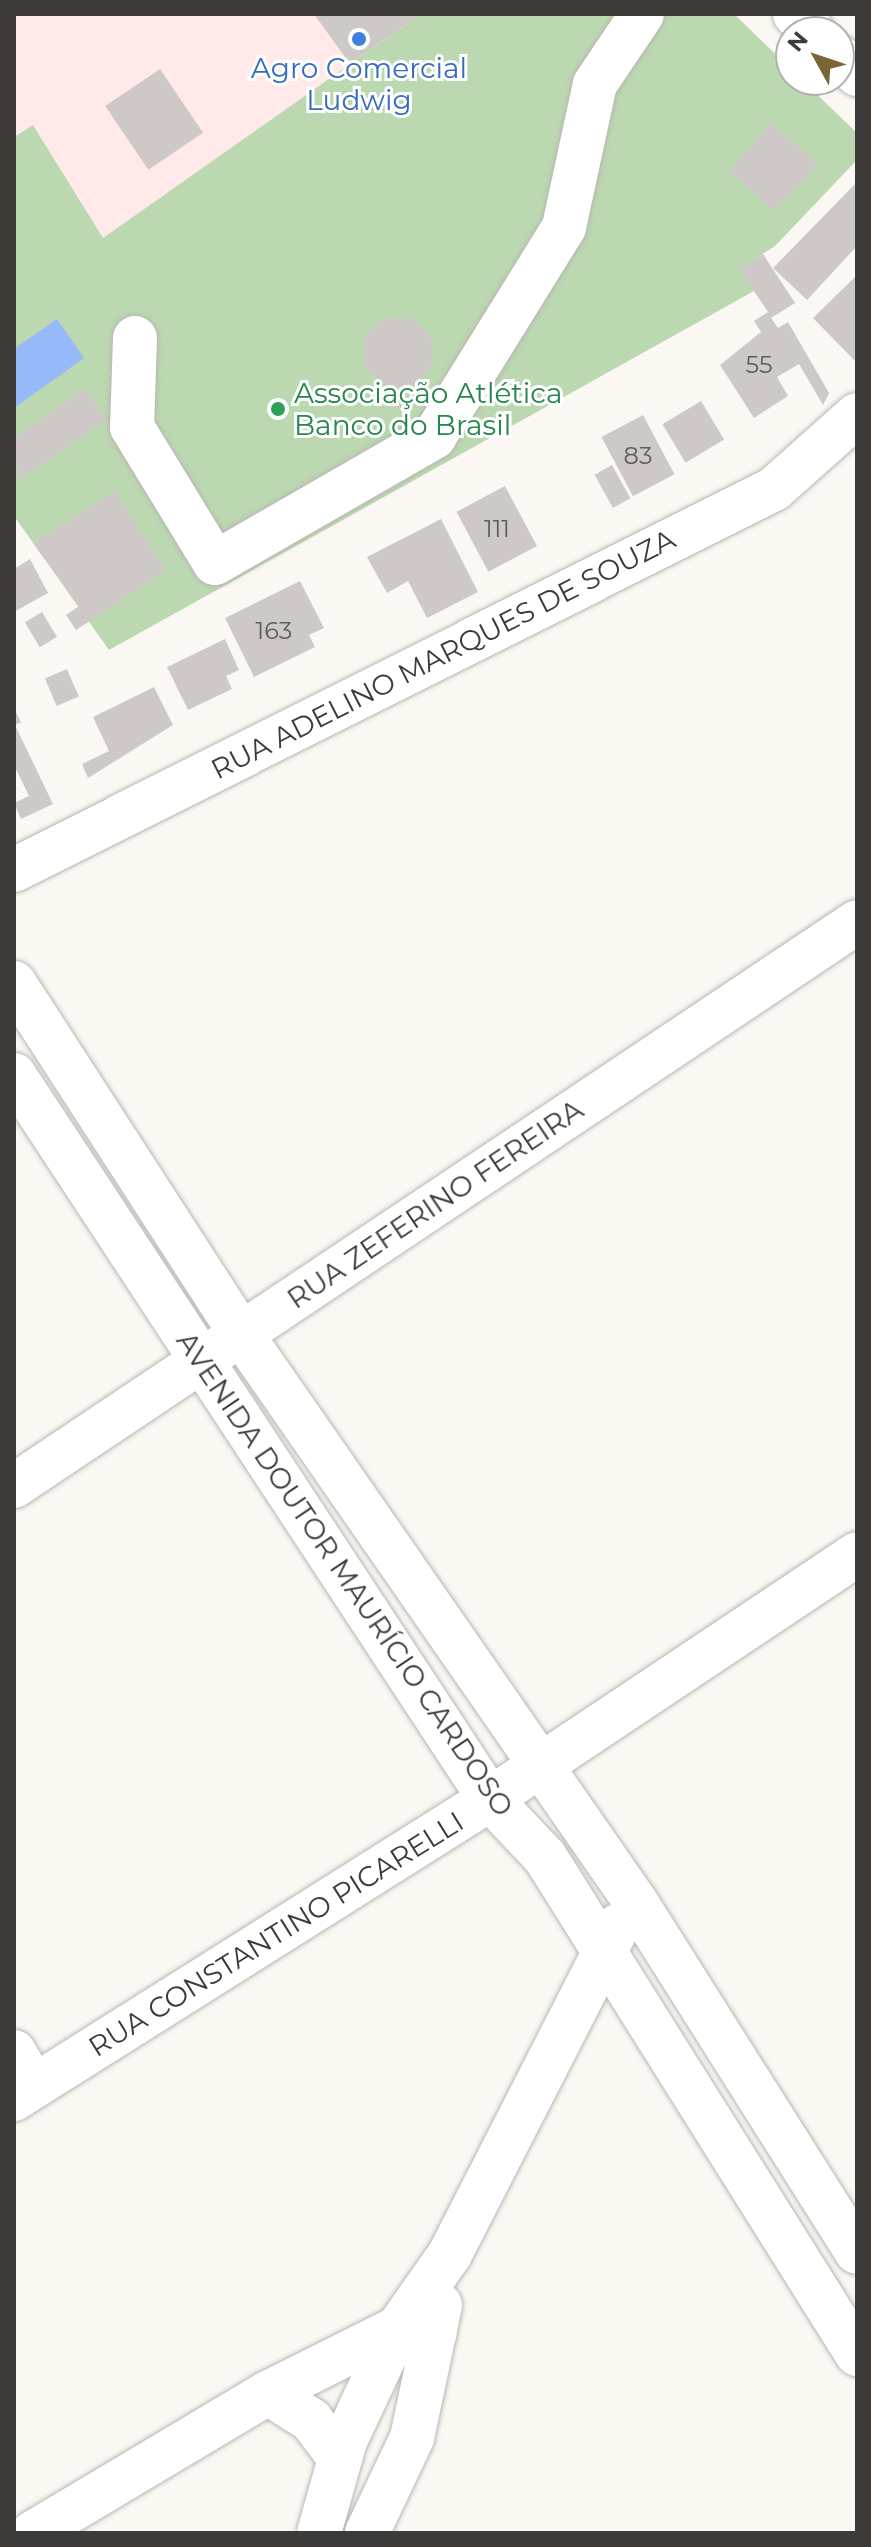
<!DOCTYPE html>
<meta charset="utf-8">
<style>
body{margin:0}
#map{position:relative;width:871px;height:2547px;overflow:hidden;background:#fbf8f4;font-family:Montserrat,sans-serif}
div>[style]{position:absolute}
.commercial>*{inset:0;background:#ffe9e9}
.green>*{inset:0;background:#bbd8b0}
.water>*{inset:0;background:#95b9f9}
.building>*{inset:0;background:#cec8c7;transform-origin:0 0}
.round{border-radius:50%}
.roads{filter:drop-shadow(0 0 2px #b9b7b2) drop-shadow(0 0 2px #b9b7b2)}
.minor>*{height:44px;margin:-22px;padding:0 22px;transform-origin:22px;border-radius:22px;background:#fff}
.major>*{height:44px;margin:-22px;padding:0 22px;transform-origin:22px;border-radius:22px;background:#fff}
.dots>*{width:22px;height:22px;translate:-50% -50%;box-sizing:border-box;border:4px solid #fff;border-radius:50%}
span{translate:-50% -50%;white-space:nowrap;text-align:center;line-height:1.15;-webkit-text-stroke:6px #fff;paint-order:stroke}
.number-label{font-size:24px;color:#605e5c}
.number-label span{-webkit-text-stroke-width:0}
.shop-label{font-size:28px;color:#366cbe}
.leisure-label{font-size:28px;color:#27864d}
.left{translate:0 -50%;text-align:left}
.street-label{font-size:28px;color:#3c3b39}
.frame{position:absolute;inset:0;border:16px solid #3c3b39;pointer-events:none}
.north{position:absolute;left:775px;top:16px;width:80px;height:80px;box-sizing:border-box;background:#fff;border:2px solid #b1b1b0;border-radius:50%;rotate:310deg;font-size:22px;font-weight:700;line-height:32px;text-align:center;color:#3c3b39}
.north::after{content:'';display:block;margin:auto;width:28px;height:36px;background:#7b6534;clip-path:polygon(50% 0,100% 100%,50% 72%,0 100%)}
</style>
<div id="map">
<div class="commercial">
<div style="clip-path:polygon(14px 14px,421px 14px,103px 238px,33px 125px,14px 137px)"></div>
</div>
<div class="green">
<div style="clip-path:polygon(421px 14px,734px 14px,791px 69px,791px 80px,802px 80px,857px 133px,857px 160px,775px 246px,740px 269px,754px 291px,109px 650px,14px 516px,14px 137px,33px 125px,103px 238px)"></div>
</div>
<div class="water">
<div style="clip-path:polygon(57px 319px,84px 358px,14px 408px,14px 349px)"></div>
</div>
<div class="building">
<div style="clip-path:polygon(314px 14px,421px 14px,350px 64px)"></div>
<div style="left:160px;top:69px;width:77px;height:66px;rotate:56deg"></div>
<div style="left:772px;top:123px;width:61px;height:64px;rotate:42deg"></div>
<div style="clip-path:polygon(857px 182px,857px 246px,807px 300px,773px 268px)"></div>
<div style="clip-path:polygon(763px 254px,795px 303px,771px 318px,778px 328px,788px 322px,829px 393px,823px 405px,799px 364px,777px 377px,788px 396px,754px 418px,720px 365px,761px 332px,754px 321px,768px 312px,739px 269px)"></div>
<div style="clip-path:polygon(857px 275px,857px 359px,855px 361px,813px 318px)"></div>
<div class="round" style="left:363px;top:317px;width:70px;height:70px"></div>
<div style="clip-path:polygon(85px 389px,106px 420px,19px 480px,14px 438px)"></div>
<div style="left:701px;top:401px;width:45px;height:45px;rotate:59deg"></div>
<div style="left:643px;top:415px;width:67px;height:47px;rotate:62deg"></div>
<div style="left:612px;top:465px;width:38px;height:20px;rotate:61deg"></div>
<div style="left:505px;top:486px;width:68px;height:55px;rotate:62deg"></div>
<div style="clip-path:polygon(115px 491px,166px 571px,76px 630px,66px 615px,79px 606px,33px 543px)"></div>
<div style="clip-path:polygon(441px 519px,478px 592px,427px 618px,408px 581px,387px 593px,367px 557px)"></div>
<div style="clip-path:polygon(30px 559px,48px 593px,14px 612px,14px 569px)"></div>
<div style="clip-path:polygon(300px 581px,324px 628px,309px 635px,315px 647px,254px 677px,225px 618px)"></div>
<div style="left:42px;top:612px;width:29px;height:20px;rotate:59deg"></div>
<div style="clip-path:polygon(225px 639px,239px 670px,226px 676px,232px 689px,188px 710px,167px 667px)"></div>
<div style="left:67px;top:669px;width:30px;height:24px;rotate:67deg"></div>
<div style="clip-path:polygon(154px 687px,173px 725px,88px 778px,82px 764px,109px 751px,93px 717px)"></div>
<div style="clip-path:polygon(14px 708px,21px 722px,15px 725px,53px 804px,21px 819px,14px 803px,29px 796px,14px 765px)"></div>
</div>
<div class="roads">
<div class="minor">
<div style="left:135px;top:338px;width:89px;rotate:91.9deg"></div>
<div style="left:132px;top:427px;width:159px;rotate:58.6deg"></div>
<div style="left:215px;top:563px;width:253px;rotate:-29.9deg"></div>
<div style="left:434px;top:437px;width:247px;rotate:-58.2deg"></div>
<div style="left:564px;top:227px;width:146px;rotate:-77.8deg"></div>
<div style="left:595px;top:84px;width:84px;rotate:-56.1deg"></div>
<div style="left:14px;top:870px;width:850px;rotate:-26.63deg"></div>
<div style="left:774px;top:489px;width:111px;rotate:-41.7deg"></div>
<div style="left:14px;top:983px;width:419px;rotate:57.1deg"></div>
<div style="left:242px;top:1335px;width:689px;rotate:55.23deg"></div>
<div style="left:635px;top:1901px;width:415px;rotate:57.7deg"></div>
<div style="left:14px;top:1075px;width:866px;rotate:56.68deg"></div>
<div style="left:490px;top:1799px;width:80px;rotate:46.5deg"></div>
<div style="left:545px;top:1857px;width:587px;rotate:57.88deg"></div>
<div style="left:14px;top:1486px;width:1014px;rotate:-33.78deg"></div>
<div style="left:14px;top:2052px;width:39px;rotate:60deg"></div>
<div style="left:14px;top:2099px;width:563px;rotate:-32.22deg"></div>
<div style="left:490px;top:1799px;width:441px;rotate:-33.7deg"></div>
<div style="left:268px;top:2393px;width:51px;rotate:32.1deg"></div>
<div style="left:311px;top:2420px;width:46px;rotate:52.9deg"></div>
<div style="left:33px;top:2533px;width:274px;rotate:-30.8deg"></div>
<div style="left:268px;top:2393px;width:145px;rotate:-26.6deg"></div>
<div style="left:398px;top:2328px;width:37px;rotate:9deg"></div>
<div style="left:319px;top:2533px;width:96px;rotate:-74.2deg"></div>
<div style="left:345px;top:2441px;width:125px;rotate:-64.9deg"></div>
<div style="left:398px;top:2328px;width:90px;rotate:-54.9deg"></div>
<div style="left:450px;top:2254px;width:369px;rotate:-62.9deg"></div>
<div style="left:367px;top:2533px;width:105px;rotate:-64.7deg"></div>
<div style="left:412px;top:2438px;width:136px;rotate:-78.1deg"></div>
</div>
<div class="major">
<div style="left:795px;top:14px;width:25px;rotate:45deg"></div>
<div style="left:839px;top:57px;width:25px;rotate:43deg"></div>
</div>
</div>
<div class="dots">
<div style="left:359px;top:39px;background:#3f7fe0"></div>
<div style="left:278px;top:409px;background:#2e9e5b"></div>
</div>
<div class="number-label">
<span style="left:759px;top:365px">55</span>
<span style="left:638px;top:456px">83</span>
<span style="left:497px;top:529px">111</span>
<span style="left:274px;top:631px">163</span>
</div>
<div class="shop-label">
<span style="left:359px;top:84px">Agro Comercial<br>Ludwig</span>
</div>
<div class="leisure-label">
<span class="left" style="left:294px;top:409px">Associação Atlética<br>Banco do Brasil</span>
</div>
<div class="street-label">
<span style="left:443px;top:654px;rotate:-27deg">RUA ADELINO MARQUES DE SOUZA</span>
<span style="left:435px;top:1204px;rotate:-34deg">RUA ZEFERINO FEREIRA</span>
<span style="left:345px;top:1574px;rotate:56deg">AVENIDA DOUTOR MAURÍCIO CARDOSO</span>
<span style="left:276px;top:1934px;rotate:-32deg">RUA CONSTANTINO PICARELLI</span>
</div>
<div class="frame"></div>
<div class="north">N</div>
</div>
